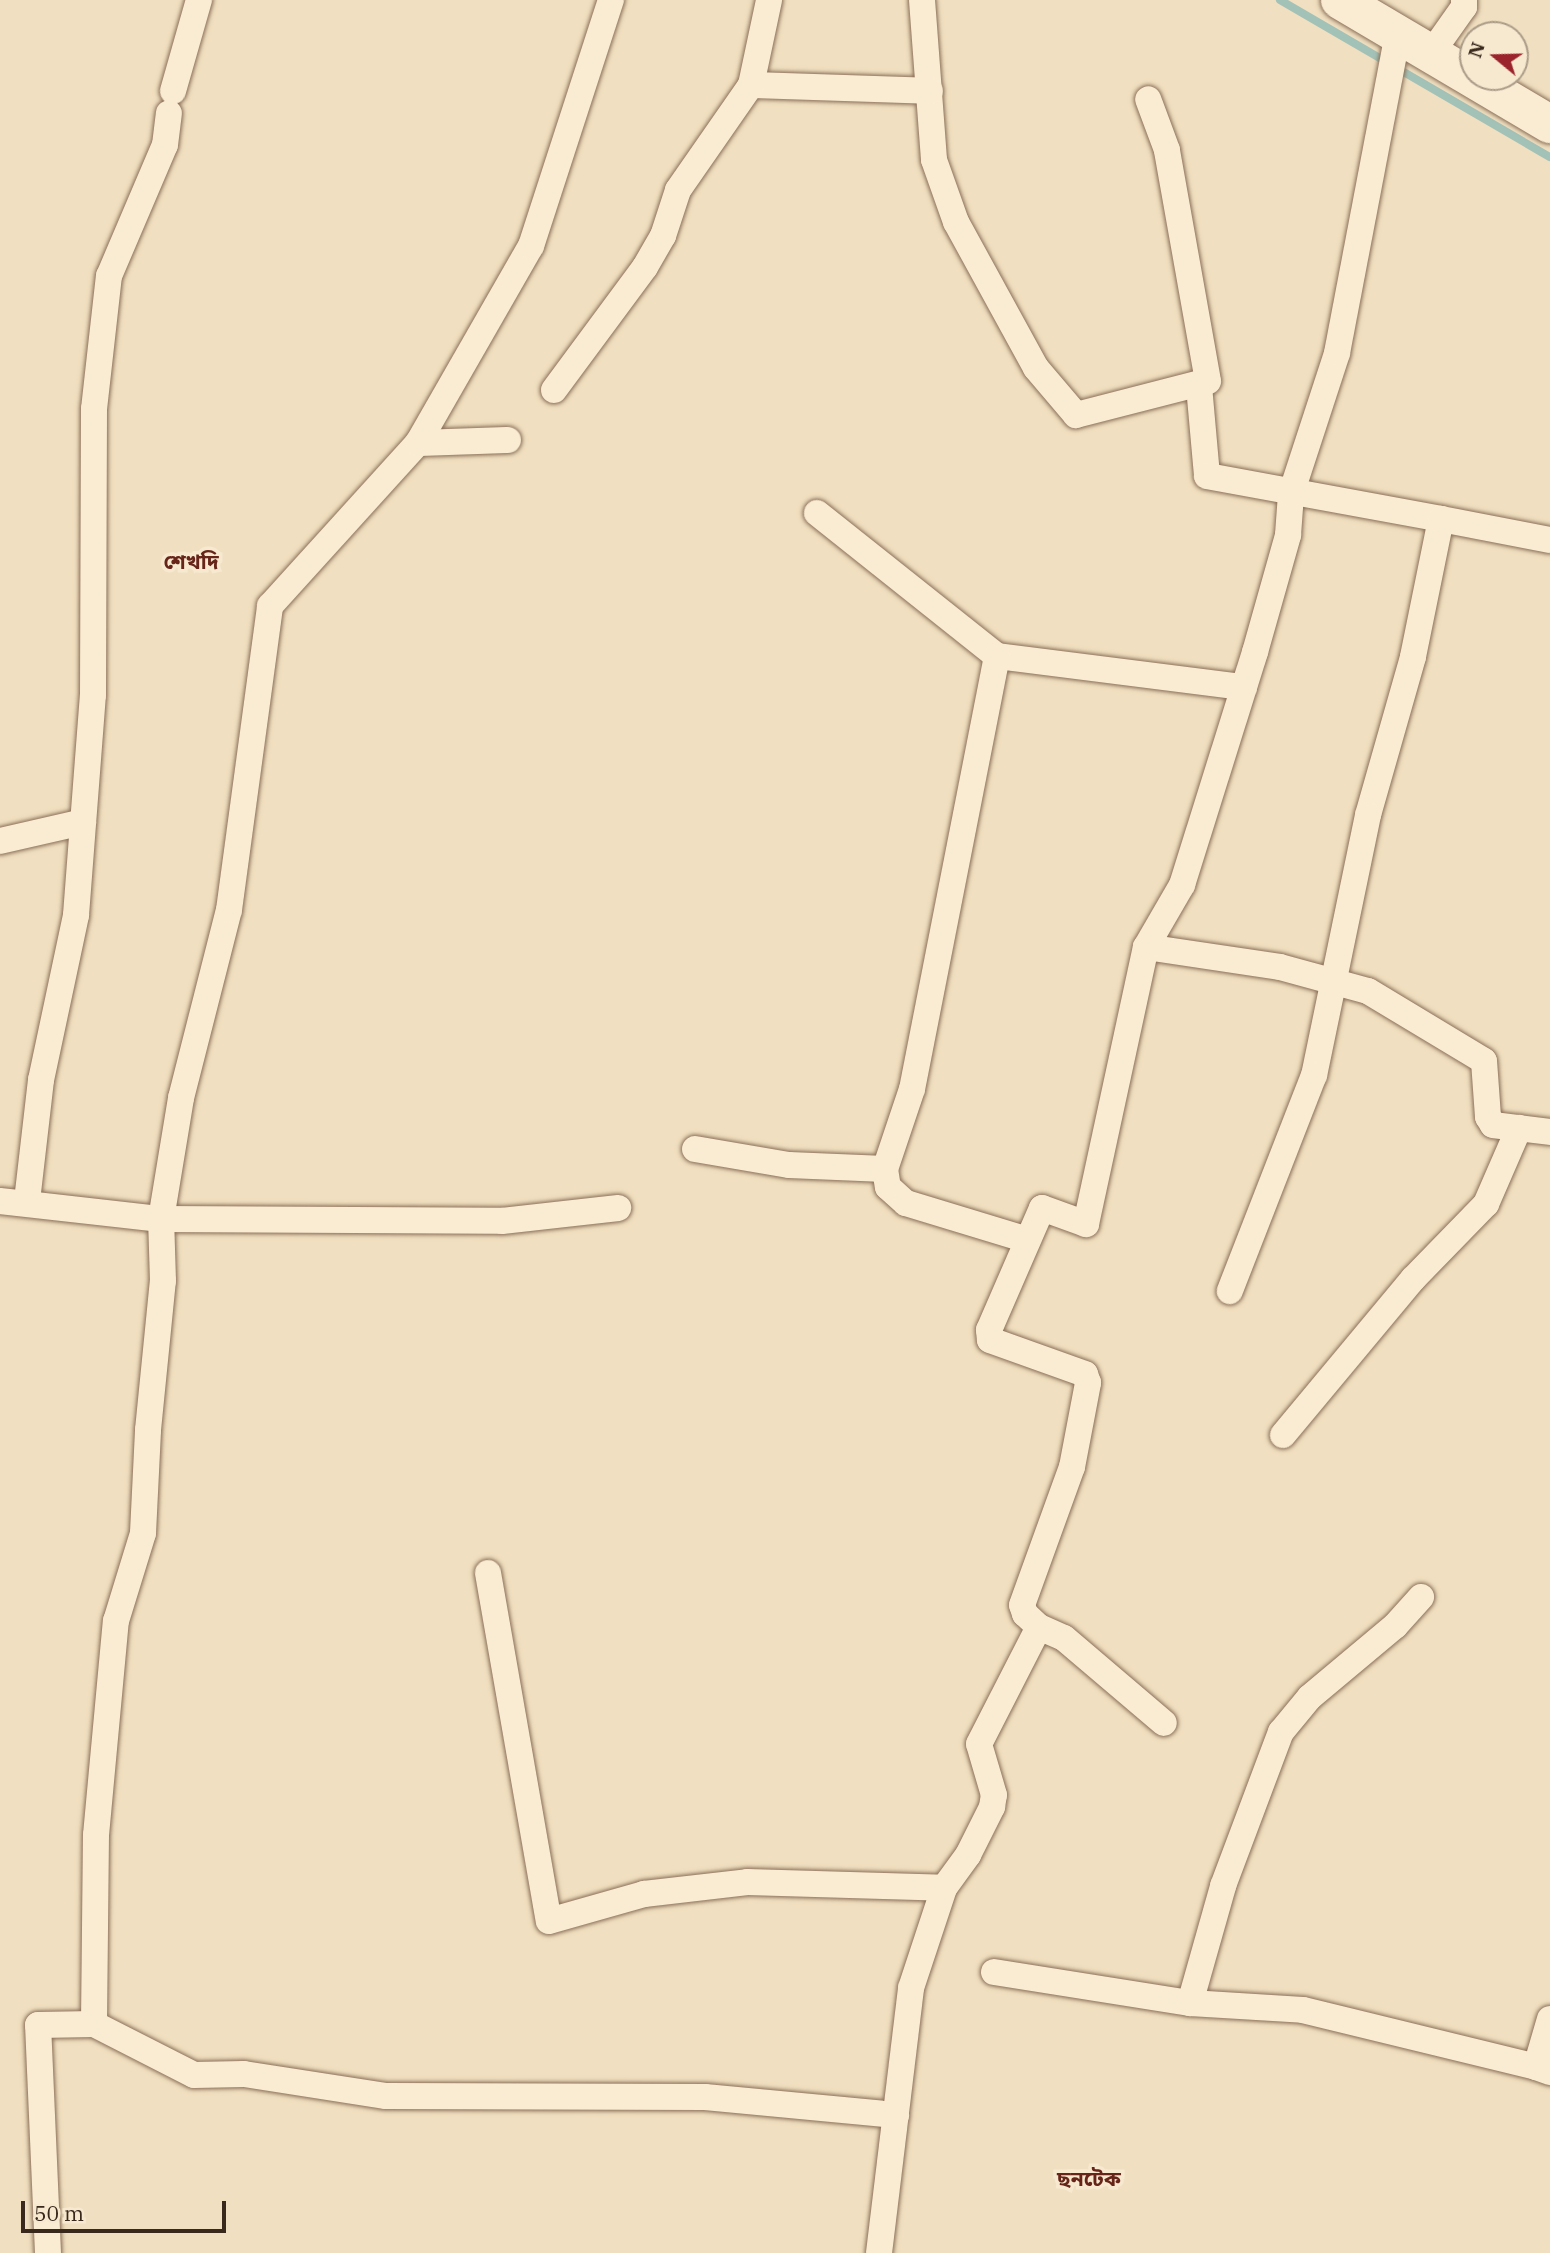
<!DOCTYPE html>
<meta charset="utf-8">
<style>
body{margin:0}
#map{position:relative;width:1550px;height:2253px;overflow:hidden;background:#f0dfc0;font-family:"IBM Plex Serif","Noto Sans Bengali",serif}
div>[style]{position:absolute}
.stream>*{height:8px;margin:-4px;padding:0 4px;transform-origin:4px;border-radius:4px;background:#a3c2b7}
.roads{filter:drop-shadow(0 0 2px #8a6f57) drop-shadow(0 0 2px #8a6f57)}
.minor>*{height:26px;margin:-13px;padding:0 13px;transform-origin:13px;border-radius:13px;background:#faecd3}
.secondary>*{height:38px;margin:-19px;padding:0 19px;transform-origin:19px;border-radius:19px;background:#faecd3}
span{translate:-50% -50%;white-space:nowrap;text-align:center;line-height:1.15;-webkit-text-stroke:7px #f7e9d0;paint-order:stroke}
.quarter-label{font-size:21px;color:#67251a;font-weight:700}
.north{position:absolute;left:1459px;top:21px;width:70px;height:70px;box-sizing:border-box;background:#f7e9d0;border:2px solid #ab9c88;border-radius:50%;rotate:289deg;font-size:19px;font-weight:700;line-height:28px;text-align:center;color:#39281c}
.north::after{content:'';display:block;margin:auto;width:24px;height:32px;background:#9b242c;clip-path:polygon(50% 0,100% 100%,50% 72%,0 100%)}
.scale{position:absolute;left:21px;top:2201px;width:205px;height:32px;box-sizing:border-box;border:4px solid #39281c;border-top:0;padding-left:9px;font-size:21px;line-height:24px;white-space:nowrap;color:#39281c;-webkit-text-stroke:5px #f7e9d0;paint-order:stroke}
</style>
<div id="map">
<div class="stream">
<div style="left:1280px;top:0;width:312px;rotate:30.2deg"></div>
</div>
<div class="roads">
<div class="minor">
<div style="left:922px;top:0;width:160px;rotate:85.7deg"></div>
<div style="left:934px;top:160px;width:66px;rotate:70.5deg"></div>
<div style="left:956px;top:222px;width:166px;rotate:61.3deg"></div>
<div style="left:1036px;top:368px;width:62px;rotate:49.6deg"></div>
<div style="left:1076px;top:415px;width:136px;rotate:-14.4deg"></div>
<div style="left:1208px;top:381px;width:235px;rotate:-100.1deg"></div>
<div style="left:1167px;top:150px;width:54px;rotate:-110.4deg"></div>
<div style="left:1430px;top:55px;width:59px;rotate:-54.7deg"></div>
<div style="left:1464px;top:7px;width:7px;rotate:-90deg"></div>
<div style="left:751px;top:85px;width:179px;rotate:1.9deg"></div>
<div style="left:173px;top:91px;width:95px;rotate:-74.1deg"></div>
<div style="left:1199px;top:386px;width:90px;rotate:84.9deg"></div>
<div style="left:1207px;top:476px;width:238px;rotate:10.4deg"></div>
<div style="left:1441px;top:519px;width:141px;rotate:101.5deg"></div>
<div style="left:1413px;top:657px;width:164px;rotate:105.9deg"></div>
<div style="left:1368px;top:815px;width:266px;rotate:101.7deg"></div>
<div style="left:1314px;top:1075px;width:232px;rotate:111.3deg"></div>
<div style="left:554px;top:390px;width:153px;rotate:-53.5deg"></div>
<div style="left:645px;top:267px;width:36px;rotate:-60deg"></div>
<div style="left:663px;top:236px;width:48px;rotate:-71.9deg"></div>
<div style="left:678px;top:190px;width:128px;rotate:-55.2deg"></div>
<div style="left:751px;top:85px;width:87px;rotate:-78deg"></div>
<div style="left:418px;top:443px;width:90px;rotate:-1.9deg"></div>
<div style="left:817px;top:513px;width:230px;rotate:38.5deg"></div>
<div style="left:997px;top:656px;width:249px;rotate:7.2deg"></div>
<div style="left:1441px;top:519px;width:111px;rotate:10.9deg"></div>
<div style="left:997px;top:656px;width:441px;rotate:101.1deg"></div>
<div style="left:912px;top:1089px;width:84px;rotate:108.6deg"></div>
<div style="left:885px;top:1169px;width:18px;rotate:81deg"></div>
<div style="left:888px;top:1187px;width:24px;rotate:42deg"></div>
<div style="left:906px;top:1203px;width:127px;rotate:16.9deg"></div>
<div style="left:0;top:841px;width:85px;rotate:-12.9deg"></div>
<div style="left:1146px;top:947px;width:135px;rotate:8.5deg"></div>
<div style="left:1280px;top:967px;width:91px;rotate:15.3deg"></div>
<div style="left:1368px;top:991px;width:135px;rotate:31.1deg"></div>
<div style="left:1484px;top:1061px;width:56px;rotate:85.9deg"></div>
<div style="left:1488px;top:1117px;width:9px;rotate:58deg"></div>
<div style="left:1493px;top:1125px;width:57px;rotate:7deg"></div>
<div style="left:695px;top:1149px;width:95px;rotate:9.7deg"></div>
<div style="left:789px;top:1165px;width:96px;rotate:2.4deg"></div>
<div style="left:0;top:1201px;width:162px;rotate:6.4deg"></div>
<div style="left:161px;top:1219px;width:341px;rotate:0.3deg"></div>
<div style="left:502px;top:1221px;width:117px;rotate:-6.4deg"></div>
<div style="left:27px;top:1201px;width:122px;rotate:-83.4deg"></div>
<div style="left:41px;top:1080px;width:169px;rotate:-78deg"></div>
<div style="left:76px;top:915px;width:221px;rotate:-85.6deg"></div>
<div style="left:93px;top:695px;width:286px;rotate:-89.8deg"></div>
<div style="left:94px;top:409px;width:134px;rotate:-83.6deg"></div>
<div style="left:109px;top:276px;width:142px;rotate:-66.9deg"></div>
<div style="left:165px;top:145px;width:32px;rotate:-83deg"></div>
<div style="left:1283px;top:1435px;width:203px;rotate:-50.2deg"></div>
<div style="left:1413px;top:1279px;width:105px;rotate:-45.8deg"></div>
<div style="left:1486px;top:1204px;width:83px;rotate:-66.5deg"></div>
<div style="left:488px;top:1573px;width:353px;rotate:80.1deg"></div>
<div style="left:549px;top:1921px;width:99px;rotate:-15.9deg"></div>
<div style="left:644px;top:1894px;width:104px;rotate:-6.6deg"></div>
<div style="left:747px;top:1882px;width:197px;rotate:1.7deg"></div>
<div style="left:1039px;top:1627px;width:27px;rotate:24deg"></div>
<div style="left:1064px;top:1638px;width:131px;rotate:40.4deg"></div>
<div style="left:994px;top:1972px;width:198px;rotate:9deg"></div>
<div style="left:1190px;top:2003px;width:113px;rotate:3.5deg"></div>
<div style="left:1303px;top:2010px;width:240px;rotate:13.7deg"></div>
<div style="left:1190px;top:2003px;width:122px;rotate:-74.2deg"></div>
<div style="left:1223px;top:1886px;width:165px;rotate:-69.4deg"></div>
<div style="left:1281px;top:1732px;width:45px;rotate:-50.4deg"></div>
<div style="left:1310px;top:1697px;width:111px;rotate:-39.9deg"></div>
<div style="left:1395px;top:1626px;width:39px;rotate:-48deg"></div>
<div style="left:1550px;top:2019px;width:50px;rotate:106.3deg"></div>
<div style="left:1536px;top:2067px;width:15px;rotate:20deg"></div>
<div style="left:94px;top:2024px;width:189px;rotate:-89.4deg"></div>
<div style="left:96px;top:1835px;width:215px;rotate:-84.7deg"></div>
<div style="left:116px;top:1621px;width:92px;rotate:-72.9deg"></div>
<div style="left:143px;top:1533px;width:103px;rotate:-87.2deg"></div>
<div style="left:148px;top:1430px;width:150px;rotate:-84.3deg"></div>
<div style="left:163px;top:1281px;width:62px;rotate:-91.8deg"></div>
<div style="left:161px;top:1219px;width:123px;rotate:-80.6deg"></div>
<div style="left:181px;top:1098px;width:194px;rotate:-75.7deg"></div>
<div style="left:229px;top:910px;width:307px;rotate:-82.3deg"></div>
<div style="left:270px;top:606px;width:220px;rotate:-47.8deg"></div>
<div style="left:418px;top:443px;width:227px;rotate:-60.2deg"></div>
<div style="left:531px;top:246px;width:259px;rotate:-72deg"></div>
<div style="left:48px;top:2253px;width:228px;rotate:-92.5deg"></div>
<div style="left:38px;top:2025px;width:56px;rotate:-1deg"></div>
<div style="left:94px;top:2024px;width:112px;rotate:27deg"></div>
<div style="left:194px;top:2075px;width:50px;rotate:-1.1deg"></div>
<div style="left:244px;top:2074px;width:144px;rotate:8.8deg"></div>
<div style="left:386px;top:2096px;width:319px;rotate:0.2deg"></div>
<div style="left:705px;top:2097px;width:192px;rotate:5.4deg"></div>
<div style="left:879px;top:2253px;width:267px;rotate:-83.1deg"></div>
<div style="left:911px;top:1988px;width:105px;rotate:-71.7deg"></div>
<div style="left:944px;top:1888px;width:41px;rotate:-54deg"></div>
<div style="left:968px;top:1855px;width:54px;rotate:-63.4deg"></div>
<div style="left:992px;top:1807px;width:12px;rotate:-81deg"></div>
<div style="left:994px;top:1795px;width:53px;rotate:-106.4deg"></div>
<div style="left:979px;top:1744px;width:131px;rotate:-62.9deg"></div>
<div style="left:1039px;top:1627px;width:19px;rotate:-137deg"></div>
<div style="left:1025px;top:1614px;width:9px;rotate:-108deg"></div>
<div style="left:1022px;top:1605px;width:147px;rotate:-70.1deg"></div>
<div style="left:1072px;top:1467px;width:86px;rotate:-79.2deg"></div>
<div style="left:1088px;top:1383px;width:9px;rotate:-108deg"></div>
<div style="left:1085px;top:1374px;width:101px;rotate:-160.3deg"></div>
<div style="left:990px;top:1340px;width:10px;rotate:-96deg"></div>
<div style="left:989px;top:1330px;width:133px;rotate:-66.5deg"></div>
<div style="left:1042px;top:1208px;width:47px;rotate:20deg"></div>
<div style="left:1086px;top:1224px;width:283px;rotate:-77.8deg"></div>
<div style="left:1146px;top:947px;width:72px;rotate:-59.9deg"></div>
<div style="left:1182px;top:885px;width:244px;rotate:-72.6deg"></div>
<div style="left:1255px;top:652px;width:122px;rotate:-74.2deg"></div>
<div style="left:1288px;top:535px;width:41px;rotate:-85.8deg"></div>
<div style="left:1291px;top:494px;width:148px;rotate:-71.9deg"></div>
<div style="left:1337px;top:353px;width:322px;rotate:-79.2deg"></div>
</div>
<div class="secondary">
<div style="left:1340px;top:0;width:244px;rotate:30.6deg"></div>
</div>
</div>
<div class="quarter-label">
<span style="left:191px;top:561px">শেখদি</span>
<span style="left:1089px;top:2178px">ছনটেক</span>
</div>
<div class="north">N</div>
<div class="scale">50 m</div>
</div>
